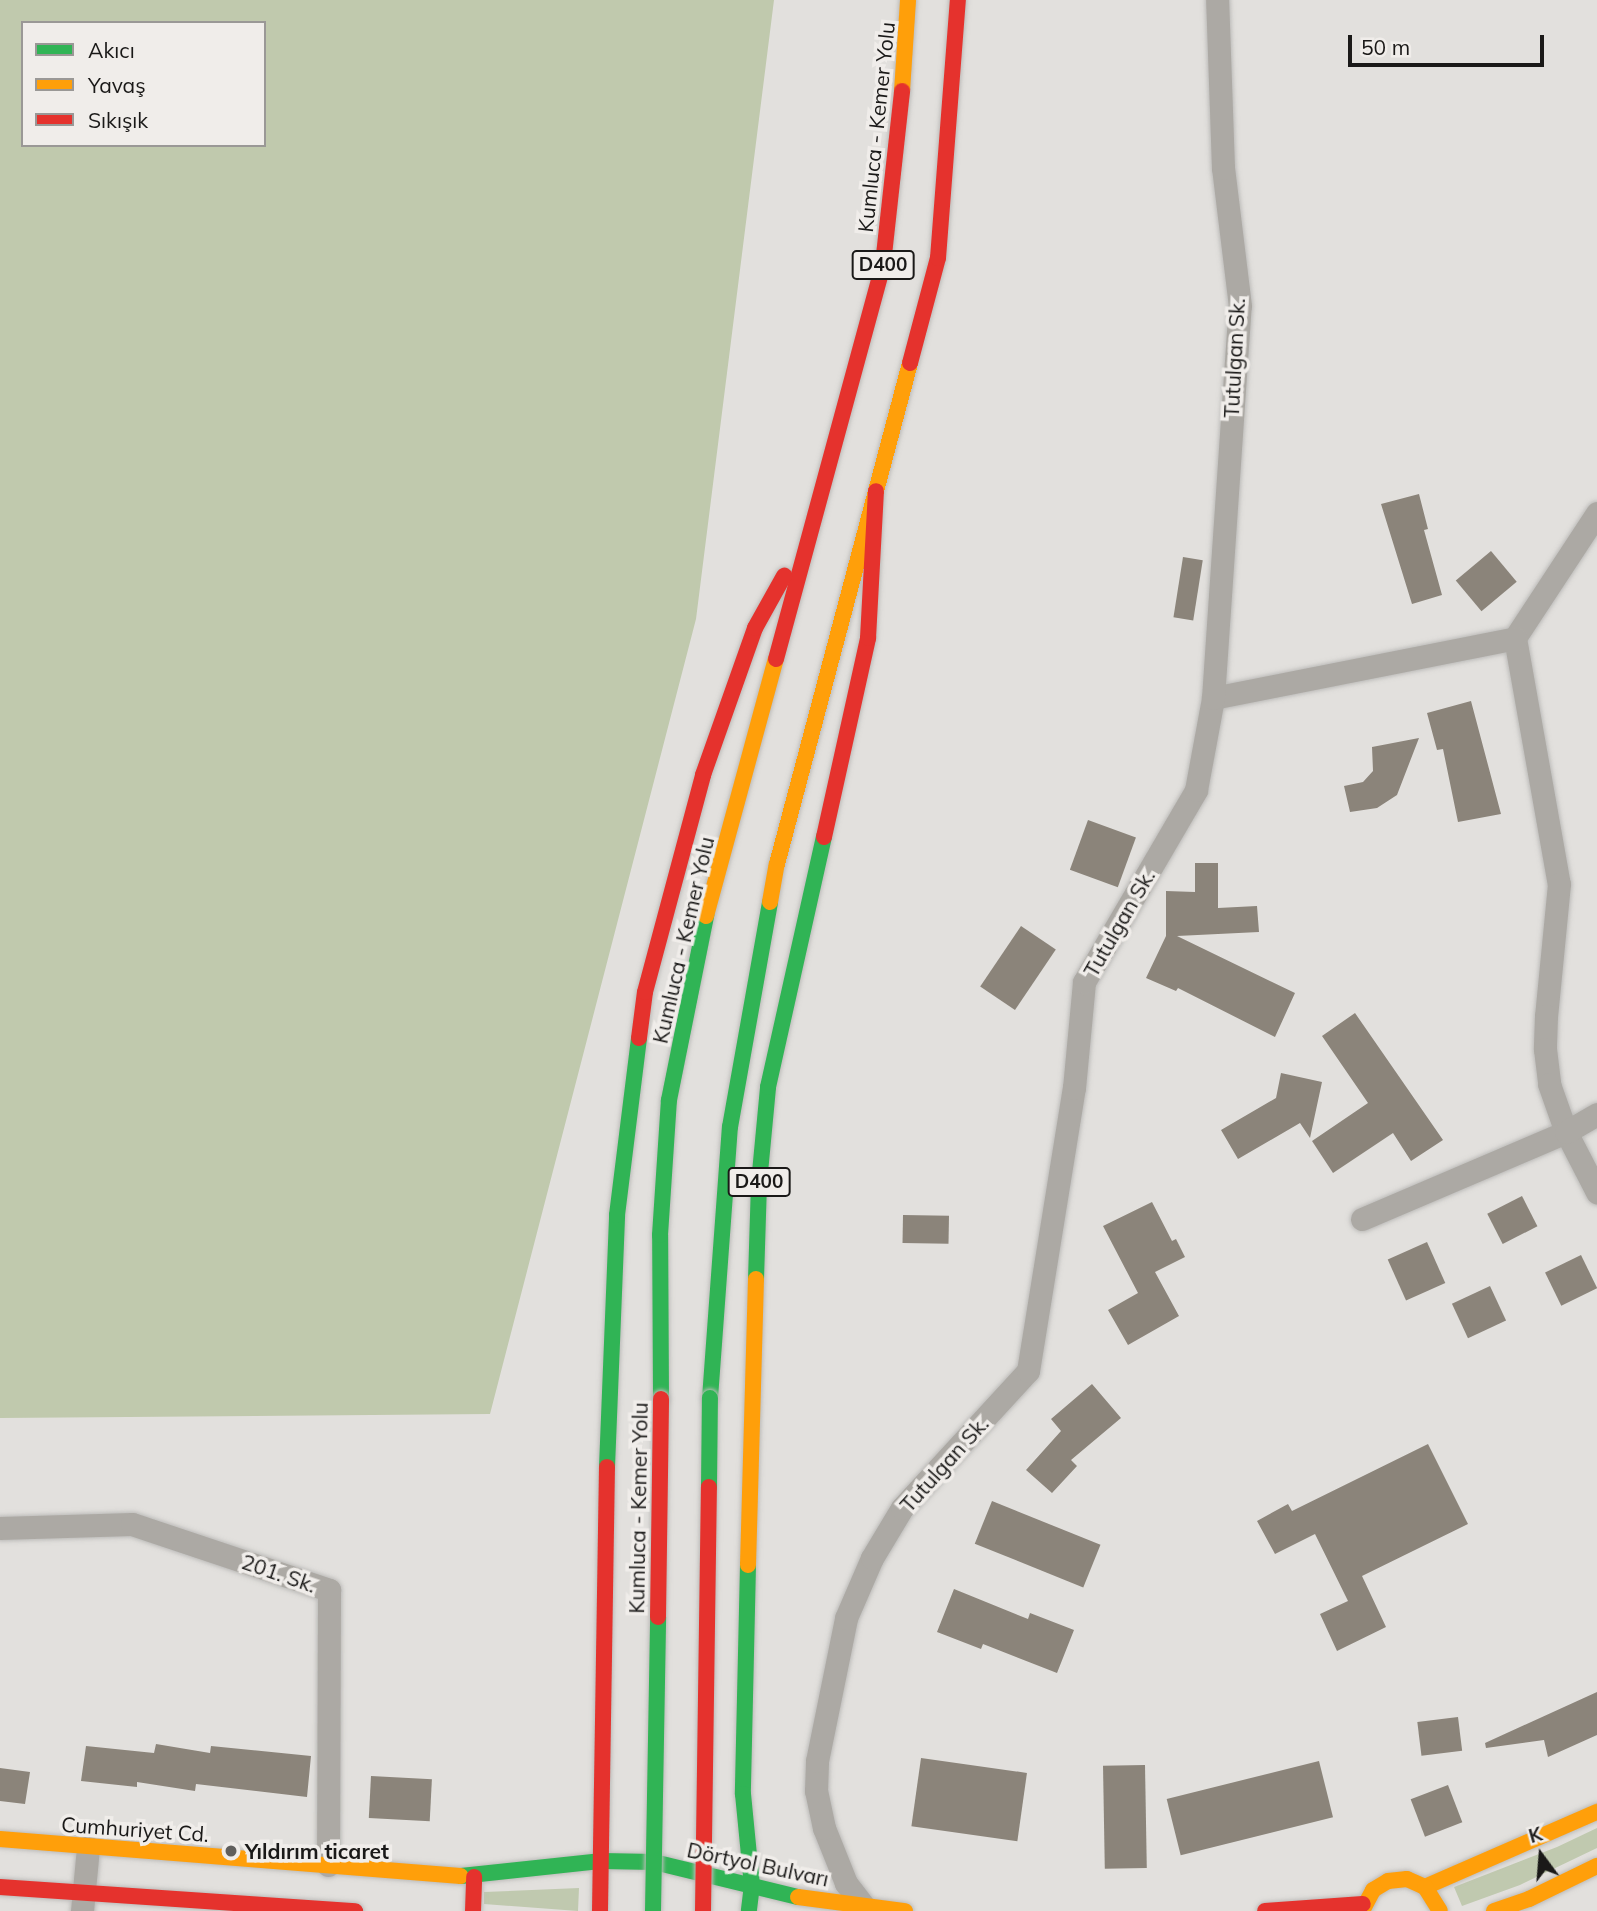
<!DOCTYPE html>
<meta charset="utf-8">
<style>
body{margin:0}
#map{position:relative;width:1597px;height:1911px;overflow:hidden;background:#e2e0dd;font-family:Mulish,sans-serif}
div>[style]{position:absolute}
.green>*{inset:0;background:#c0c9af}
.forest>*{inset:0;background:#c0c9ad}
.building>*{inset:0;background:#8b847a;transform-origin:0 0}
.roads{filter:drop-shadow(0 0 2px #bdbcba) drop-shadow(0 0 2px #bdbcba)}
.street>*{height:23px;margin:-11.5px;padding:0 11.5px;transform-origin:11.5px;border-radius:11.5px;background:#aca9a4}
.fast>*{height:16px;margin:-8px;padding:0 8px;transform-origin:8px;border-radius:8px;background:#30b455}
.slow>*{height:16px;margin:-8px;padding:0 8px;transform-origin:8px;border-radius:8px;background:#ff9f0a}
.jam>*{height:16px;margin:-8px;padding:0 8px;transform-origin:8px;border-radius:8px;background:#e5322d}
.bridges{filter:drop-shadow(0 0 2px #bdbcba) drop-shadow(0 0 2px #bdbcba)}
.fast-bridge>*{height:16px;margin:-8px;padding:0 8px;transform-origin:8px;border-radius:8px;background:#30b455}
.jam-bridge>*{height:16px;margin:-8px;padding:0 8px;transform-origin:8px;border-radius:8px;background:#e5322d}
.dots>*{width:19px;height:19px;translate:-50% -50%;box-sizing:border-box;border:4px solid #f0edea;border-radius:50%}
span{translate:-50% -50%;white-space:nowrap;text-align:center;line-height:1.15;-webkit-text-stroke:7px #f0edea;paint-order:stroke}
.shield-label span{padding:2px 5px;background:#f0edea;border:2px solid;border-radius:5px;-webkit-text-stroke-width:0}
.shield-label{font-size:19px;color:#1a1918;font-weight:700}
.street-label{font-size:21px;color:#1a1918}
.poi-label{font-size:21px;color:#1a1918;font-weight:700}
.left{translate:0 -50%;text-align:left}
.legend{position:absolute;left:21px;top:21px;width:245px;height:126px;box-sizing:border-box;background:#f0edea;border:2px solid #9a9896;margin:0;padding:9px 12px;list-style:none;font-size:21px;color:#1a1918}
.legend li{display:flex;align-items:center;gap:14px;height:35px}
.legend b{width:35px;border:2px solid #9a9896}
.north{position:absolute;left:1506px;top:1820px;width:70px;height:70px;-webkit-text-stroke:5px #f0edea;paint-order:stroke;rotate:344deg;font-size:19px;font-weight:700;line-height:28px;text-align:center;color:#1a1918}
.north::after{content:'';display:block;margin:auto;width:24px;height:32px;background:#1a1918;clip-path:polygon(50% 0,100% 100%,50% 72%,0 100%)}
.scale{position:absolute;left:1348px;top:35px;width:196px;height:32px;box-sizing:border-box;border:4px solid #1a1918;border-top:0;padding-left:9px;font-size:21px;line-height:24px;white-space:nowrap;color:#1a1918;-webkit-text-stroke:5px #f0edea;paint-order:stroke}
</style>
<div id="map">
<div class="green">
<div style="clip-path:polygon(1597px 1828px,1597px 1848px,1520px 1885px,1462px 1906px,1454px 1887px,1557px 1847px)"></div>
<div style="clip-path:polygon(579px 1888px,578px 1911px,484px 1904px,484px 1892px)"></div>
</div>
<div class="forest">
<div style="clip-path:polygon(evenodd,0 0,774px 0,696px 619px,490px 1414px,0 1418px,0 0,23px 23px,264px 23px,264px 145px,23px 145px,23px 23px)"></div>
</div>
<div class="building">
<div style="clip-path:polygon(1419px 494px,1428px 529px,1424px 530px,1442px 595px,1412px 604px,1381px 504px)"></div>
<div style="left:1491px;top:551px;width:40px;height:46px;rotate:50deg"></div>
<div style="left:1183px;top:557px;width:20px;height:61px;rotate:9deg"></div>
<div style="clip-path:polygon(1471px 701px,1501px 814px,1458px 822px,1443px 749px,1437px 750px,1427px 713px)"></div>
<div style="clip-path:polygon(1419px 738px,1397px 795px,1377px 808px,1350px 812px,1344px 786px,1363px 782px,1373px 771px,1372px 747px)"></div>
<div style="left:1088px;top:820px;width:51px;height:53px;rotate:20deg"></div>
<div style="clip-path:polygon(1195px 863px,1218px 863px,1218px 908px,1257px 906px,1259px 932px,1177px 936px,1295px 993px,1275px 1037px,1178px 988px,1176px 991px,1146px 978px,1166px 936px,1166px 891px,1195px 892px)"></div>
<div style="left:1021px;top:926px;width:42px;height:73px;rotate:34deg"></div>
<div style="clip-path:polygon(1355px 1013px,1443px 1140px,1411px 1161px,1393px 1133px,1333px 1173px,1312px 1141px,1368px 1103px,1322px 1036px)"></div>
<div style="clip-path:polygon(1281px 1073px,1322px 1082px,1310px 1138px,1300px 1123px,1238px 1159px,1221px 1130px,1276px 1098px)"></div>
<div style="left:1522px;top:1196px;width:34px;height:39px;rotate:63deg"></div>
<div style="clip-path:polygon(1152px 1202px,1172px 1241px,1176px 1239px,1185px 1257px,1155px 1272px,1179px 1316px,1128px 1345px,1108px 1310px,1138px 1293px,1103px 1226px)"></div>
<div style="left:903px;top:1215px;width:46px;height:28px;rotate:1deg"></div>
<div style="left:1427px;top:1242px;width:45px;height:43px;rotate:66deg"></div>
<div style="left:1581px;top:1255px;width:37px;height:40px;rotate:64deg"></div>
<div style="left:1490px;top:1286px;width:38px;height:42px;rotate:65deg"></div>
<div style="clip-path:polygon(1092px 1384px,1121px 1418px,1071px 1460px,1077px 1466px,1052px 1493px,1026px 1470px,1061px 1431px,1051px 1419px)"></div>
<div style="clip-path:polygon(1428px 1444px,1468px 1524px,1362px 1576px,1386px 1627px,1337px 1651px,1320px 1614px,1348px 1601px,1315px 1534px,1275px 1554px,1257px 1521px,1288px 1504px,1292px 1511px)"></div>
<div style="left:992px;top:1501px;width:117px;height:46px;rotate:22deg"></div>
<div style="clip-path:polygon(954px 1589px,1028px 1619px,1030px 1613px,1074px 1630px,1057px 1673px,983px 1644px,981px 1649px,937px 1632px)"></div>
<div style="clip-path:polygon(1597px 1692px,1597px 1735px,1548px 1757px,1544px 1740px,1486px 1748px,1485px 1743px)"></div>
<div style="left:1458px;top:1717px;width:34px;height:41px;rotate:83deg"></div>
<div style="clip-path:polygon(156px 1744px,210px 1753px,211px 1746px,311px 1756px,307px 1797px,196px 1784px,195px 1791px,137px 1782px,137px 1787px,81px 1781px,86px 1746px,154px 1753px)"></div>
<div style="left:921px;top:1758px;width:107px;height:69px;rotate:8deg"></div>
<div style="left:1319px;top:1761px;width:58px;height:157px;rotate:76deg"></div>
<div style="left:1145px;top:1765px;width:103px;height:42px;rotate:89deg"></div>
<div style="clip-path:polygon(0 1768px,30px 1772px,25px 1804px,0 1801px)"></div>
<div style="left:371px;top:1776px;width:61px;height:42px;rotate:3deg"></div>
<div style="left:1448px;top:1785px;width:40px;height:40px;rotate:69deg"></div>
</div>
<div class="roads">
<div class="street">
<div style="left:1597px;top:513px;width:149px;rotate:123.3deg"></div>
<div style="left:1515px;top:638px;width:250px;rotate:79.9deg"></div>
<div style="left:1559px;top:884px;width:133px;rotate:95.6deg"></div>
<div style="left:1546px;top:1016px;width:33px;rotate:92deg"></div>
<div style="left:1545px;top:1049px;width:35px;rotate:83deg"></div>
<div style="left:1549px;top:1084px;width:51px;rotate:70.5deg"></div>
<div style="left:1566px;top:1132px;width:68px;rotate:62.7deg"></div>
<div style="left:1213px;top:698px;width:308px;rotate:-11.2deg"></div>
<div style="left:1362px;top:1219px;width:222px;rotate:-23.1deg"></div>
<div style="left:1566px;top:1132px;width:36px;rotate:-30deg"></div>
<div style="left:0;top:1528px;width:132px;rotate:-1.7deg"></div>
<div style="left:132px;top:1524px;width:208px;rotate:18.5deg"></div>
<div style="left:329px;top:1590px;width:275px;rotate:90.2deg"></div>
<div style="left:863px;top:1905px;width:28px;rotate:-128deg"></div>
<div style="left:846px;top:1883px;width:59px;rotate:-111.8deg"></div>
<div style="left:824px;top:1828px;width:38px;rotate:-102deg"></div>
<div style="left:816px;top:1791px;width:30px;rotate:-88deg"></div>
<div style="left:817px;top:1761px;width:146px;rotate:-78.5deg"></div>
<div style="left:846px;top:1618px;width:65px;rotate:-66.6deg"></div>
<div style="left:872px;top:1558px;width:58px;rotate:-59deg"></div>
<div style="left:902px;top:1508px;width:186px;rotate:-47.4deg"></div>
<div style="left:1028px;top:1371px;width:287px;rotate:-80.8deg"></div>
<div style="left:1074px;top:1088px;width:106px;rotate:-84.6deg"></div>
<div style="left:1084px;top:982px;width:222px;rotate:-59.7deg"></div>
<div style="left:1196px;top:790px;width:94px;rotate:-79.5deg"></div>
<div style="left:1213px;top:698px;width:393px;rotate:-86.1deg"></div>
<div style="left:1240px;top:306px;width:139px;rotate:-97deg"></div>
<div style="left:1223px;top:168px;width:168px;rotate:-92deg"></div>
<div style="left:82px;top:1911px;width:64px;rotate:-84.6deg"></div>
</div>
<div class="fast">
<div style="left:756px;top:1279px;width:96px;rotate:-88.2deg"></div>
<div style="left:759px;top:1183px;width:96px;rotate:-84.6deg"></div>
<div style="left:768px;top:1087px;width:256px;rotate:-77.4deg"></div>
<div style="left:710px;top:1398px;width:272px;rotate:-85.8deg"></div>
<div style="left:730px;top:1127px;width:229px;rotate:-79.9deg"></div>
<div style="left:661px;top:1399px;width:164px;rotate:-90.3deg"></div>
<div style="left:660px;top:1235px;width:135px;rotate:-86.2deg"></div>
<div style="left:669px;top:1100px;width:188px;rotate:-78.6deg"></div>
<div style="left:607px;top:1467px;width:252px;rotate:-87.7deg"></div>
<div style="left:617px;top:1215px;width:178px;rotate:-82.9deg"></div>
<div style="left:748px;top:1565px;width:229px;rotate:91.3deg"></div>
<div style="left:743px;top:1794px;width:91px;rotate:84.4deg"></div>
<div style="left:752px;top:1885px;width:26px;rotate:97deg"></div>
<div style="left:461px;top:1876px;width:142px;rotate:-6.1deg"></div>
<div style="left:602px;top:1861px;width:52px;rotate:1.1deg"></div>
<div style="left:654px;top:1862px;width:148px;rotate:13.7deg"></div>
</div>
<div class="slow">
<div style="left:902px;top:91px;width:91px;rotate:-86.2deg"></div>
<div style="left:770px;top:902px;width:39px;rotate:-80deg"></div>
<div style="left:777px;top:864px;width:518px;rotate:-75.13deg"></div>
<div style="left:706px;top:916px;width:266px;rotate:-74.8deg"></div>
<div style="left:748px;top:1565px;width:286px;rotate:-88.4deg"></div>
<div style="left:0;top:1839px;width:462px;rotate:4.6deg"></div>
<div style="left:1425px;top:1887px;width:188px;rotate:-23.6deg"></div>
<div style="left:798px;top:1897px;width:108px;rotate:7.5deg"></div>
<div style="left:1362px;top:1911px;width:24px;rotate:-62deg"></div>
<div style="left:1373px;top:1890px;width:17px;rotate:-31deg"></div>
<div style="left:1388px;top:1881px;width:19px;rotate:-6deg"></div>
<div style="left:1407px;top:1879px;width:20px;rotate:24deg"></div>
<div style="left:1425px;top:1887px;width:28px;rotate:58deg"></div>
<div style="left:1494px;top:1911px;width:37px;rotate:-19deg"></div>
<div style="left:1529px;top:1899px;width:76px;rotate:-25.9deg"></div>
</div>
<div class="jam">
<div style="left:910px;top:363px;width:109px;rotate:-75.1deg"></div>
<div style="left:938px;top:258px;width:259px;rotate:-85.6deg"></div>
<div style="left:776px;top:659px;width:409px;rotate:-74.8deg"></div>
<div style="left:883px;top:264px;width:174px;rotate:-83.7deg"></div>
<div style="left:824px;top:837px;width:204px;rotate:-77.5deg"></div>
<div style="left:868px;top:638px;width:147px;rotate:-86.9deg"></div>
<div style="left:639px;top:1038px;width:46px;rotate:-82.6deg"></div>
<div style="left:645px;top:992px;width:225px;rotate:-75deg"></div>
<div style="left:703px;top:775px;width:156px;rotate:-70.5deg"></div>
<div style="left:755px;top:628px;width:60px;rotate:-60.9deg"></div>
<div style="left:0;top:1887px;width:356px;rotate:3.9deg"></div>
<div style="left:473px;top:1911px;width:34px;rotate:-88deg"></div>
<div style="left:600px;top:1911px;width:444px;rotate:-89.1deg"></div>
<div style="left:1265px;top:1911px;width:98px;rotate:-4.1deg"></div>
</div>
</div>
<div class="bridges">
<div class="fast-bridge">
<div style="left:709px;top:1487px;width:89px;rotate:-89.4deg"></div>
<div style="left:653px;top:1911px;width:294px;rotate:-89deg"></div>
</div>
<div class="jam-bridge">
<div style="left:658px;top:1617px;width:218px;rotate:-89.2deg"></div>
<div style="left:703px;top:1911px;width:424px;rotate:-89.2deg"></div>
</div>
</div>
<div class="dots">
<div style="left:231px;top:1851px;background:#605f5d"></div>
</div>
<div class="shield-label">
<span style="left:883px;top:265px">D400</span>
<span style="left:759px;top:1182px">D400</span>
</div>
<div class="street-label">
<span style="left:876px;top:127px;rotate:-84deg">Kumluca - Kemer Yolu</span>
<span style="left:1234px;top:358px;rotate:-87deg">Tutulgan Sk.</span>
<span style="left:1119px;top:923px;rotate:-60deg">Tutulgan Sk.</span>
<span style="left:683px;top:940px;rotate:-77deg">Kumluca - Kemer Yolu</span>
<span style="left:944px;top:1464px;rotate:-48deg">Tutulgan Sk.</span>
<span style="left:638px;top:1508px;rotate:-89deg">Kumluca - Kemer Yolu</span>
<span style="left:279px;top:1573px;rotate:19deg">201. Sk.</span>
<span style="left:135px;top:1829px;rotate:4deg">Cumhuriyet Cd.</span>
<span style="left:758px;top:1864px;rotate:12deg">Dörtyol Bulvarı</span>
</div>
<div class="poi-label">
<span class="left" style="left:245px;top:1851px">Yıldırım ticaret</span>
</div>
<ul class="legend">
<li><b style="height:9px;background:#30b455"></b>Akıcı</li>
<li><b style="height:9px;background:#ff9f0a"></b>Yavaş</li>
<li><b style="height:9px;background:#e5322d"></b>Sıkışık</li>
</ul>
<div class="north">K</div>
<div class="scale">50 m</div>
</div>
